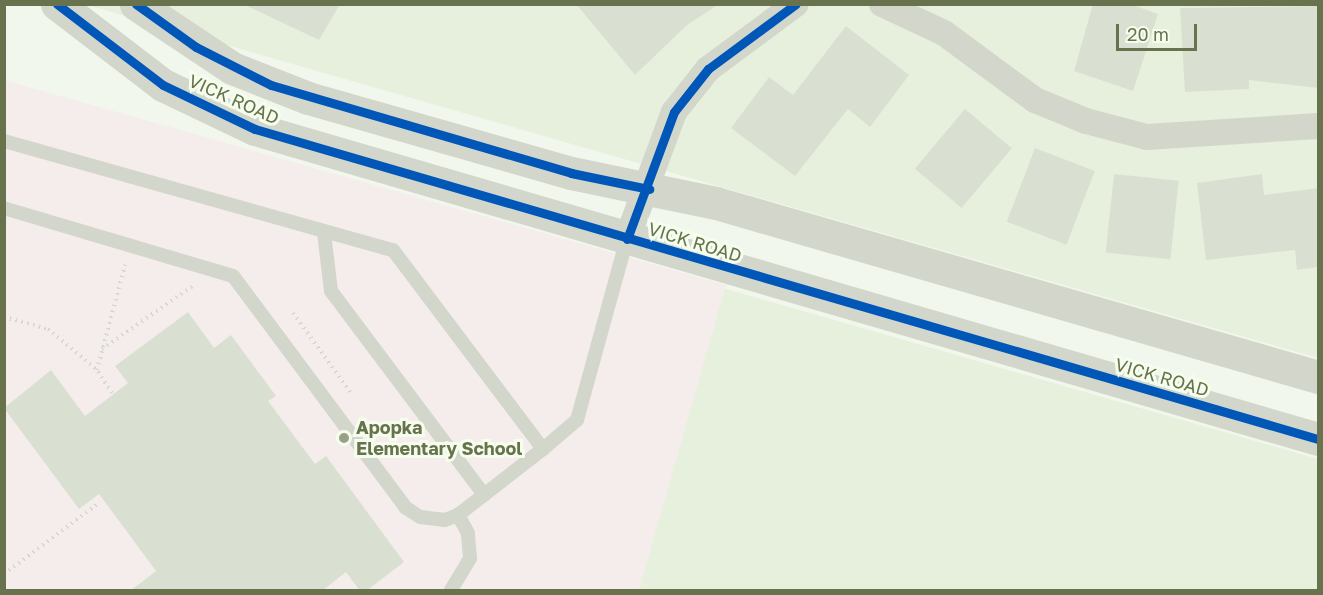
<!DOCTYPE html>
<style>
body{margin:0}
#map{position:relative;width:1323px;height:595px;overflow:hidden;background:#f1f7ec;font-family:"Golos Text",sans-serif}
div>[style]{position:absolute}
.residential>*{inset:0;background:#e7f0dc}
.education>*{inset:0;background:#f4edec}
.building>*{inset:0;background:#dae0d1;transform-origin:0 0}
.path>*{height:4px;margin-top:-2px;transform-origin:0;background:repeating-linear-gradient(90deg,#d4d7cc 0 1.5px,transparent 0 6px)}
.lane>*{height:14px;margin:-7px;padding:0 7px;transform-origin:7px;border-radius:7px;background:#d3d7cb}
.street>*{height:26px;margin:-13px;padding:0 13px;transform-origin:13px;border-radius:13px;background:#d3d7cb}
.secondary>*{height:33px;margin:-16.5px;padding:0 16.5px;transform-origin:16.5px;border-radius:16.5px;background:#d3d7cb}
.cycleway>*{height:9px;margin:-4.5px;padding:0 4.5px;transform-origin:4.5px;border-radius:4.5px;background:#0057b8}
.dots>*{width:16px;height:16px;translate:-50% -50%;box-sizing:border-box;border:3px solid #f5feee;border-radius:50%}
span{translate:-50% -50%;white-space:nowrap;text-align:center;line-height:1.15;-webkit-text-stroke:6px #f5feee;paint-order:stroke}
.street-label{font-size:18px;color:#68734d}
.poi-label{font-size:18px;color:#68734d;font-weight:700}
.left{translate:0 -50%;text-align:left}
.frame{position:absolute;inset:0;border:6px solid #68734d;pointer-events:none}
.scale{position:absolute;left:1116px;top:24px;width:81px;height:27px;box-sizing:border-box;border:3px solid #68734d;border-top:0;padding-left:8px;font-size:18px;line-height:21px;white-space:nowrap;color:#68734d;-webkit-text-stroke:4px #f5feee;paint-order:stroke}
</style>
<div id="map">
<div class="residential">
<div style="clip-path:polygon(87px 5px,1318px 5px,1318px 358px)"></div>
<div style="clip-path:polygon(716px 286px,1318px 459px,1318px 590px,629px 590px)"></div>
</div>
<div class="education">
<div style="clip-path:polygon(4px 80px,726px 285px,639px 590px,5px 590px)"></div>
</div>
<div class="building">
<div style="clip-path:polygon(243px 4px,340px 4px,319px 40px)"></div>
<div style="clip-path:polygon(576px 4px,719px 4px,687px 25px,635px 75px)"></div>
<div style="clip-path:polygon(1093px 4px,1130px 4px,1158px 14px,1133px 91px,1074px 71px)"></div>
<div style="clip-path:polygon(1318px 6px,1318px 88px,1249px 80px,1249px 89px,1185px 92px,1180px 8px)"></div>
<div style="clip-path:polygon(846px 26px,909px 75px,870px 127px,848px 109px,795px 176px,731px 128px,769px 77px,793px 95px)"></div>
<div style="left:965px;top:109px;width:61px;height:78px;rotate:40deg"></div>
<div style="left:1035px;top:148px;width:64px;height:79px;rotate:21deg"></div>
<div style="left:1114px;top:174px;width:65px;height:79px;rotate:6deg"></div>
<div style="clip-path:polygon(1262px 174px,1264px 195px,1318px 188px,1318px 267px,1297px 270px,1295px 250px,1206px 260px,1197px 183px)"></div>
<div style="clip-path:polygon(188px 312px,214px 348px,231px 335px,276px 396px,268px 401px,315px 464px,326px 456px,404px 562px,366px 591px,360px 591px,346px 572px,322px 591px,130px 591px,156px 571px,99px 494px,79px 509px,4px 408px,51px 370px,85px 416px,128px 383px,115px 366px)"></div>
</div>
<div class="path">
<div style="left:293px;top:313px;width:102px;rotate:54.1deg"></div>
<div style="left:4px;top:317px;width:46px;rotate:15.3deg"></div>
<div style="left:48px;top:329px;width:64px;rotate:39.9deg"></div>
<div style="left:102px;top:349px;width:112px;rotate:-34.8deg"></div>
<div style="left:112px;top:393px;width:27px;rotate:-123deg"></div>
<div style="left:97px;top:370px;width:109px;rotate:-75.1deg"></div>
<div style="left:4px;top:574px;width:120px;rotate:-36.9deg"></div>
</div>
<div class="lane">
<div style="left:4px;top:141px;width:404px;rotate:15.7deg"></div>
<div style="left:393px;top:250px;width:249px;rotate:53deg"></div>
<div style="left:543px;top:449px;width:108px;rotate:142.2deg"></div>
<div style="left:458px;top:515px;width:14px;rotate:159deg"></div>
<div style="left:445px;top:520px;width:25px;rotate:-173deg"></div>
<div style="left:420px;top:517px;width:17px;rotate:-147deg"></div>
<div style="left:406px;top:508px;width:289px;rotate:-126.7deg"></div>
<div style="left:233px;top:276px;width:239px;rotate:-163.5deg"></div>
<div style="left:324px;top:233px;width:58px;rotate:83.1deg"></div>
<div style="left:331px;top:291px;width:255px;rotate:53.1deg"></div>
<div style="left:543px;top:449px;width:45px;rotate:-40.5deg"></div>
<div style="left:577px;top:420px;width:188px;rotate:-74.6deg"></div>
<div style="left:451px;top:590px;width:37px;rotate:-59deg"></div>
<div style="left:470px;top:558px;width:25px;rotate:-95deg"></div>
<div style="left:468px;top:533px;width:21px;rotate:-119deg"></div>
</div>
<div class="street">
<div style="left:882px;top:4px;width:68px;rotate:25.1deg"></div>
<div style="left:944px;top:33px;width:113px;rotate:36.4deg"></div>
<div style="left:1035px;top:100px;width:55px;rotate:22.4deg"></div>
<div style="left:1086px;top:121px;width:63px;rotate:14.7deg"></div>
<div style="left:1147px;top:137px;width:171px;rotate:-3.7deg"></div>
<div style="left:627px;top:239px;width:135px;rotate:-69.7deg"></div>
<div style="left:674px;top:112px;width:55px;rotate:-51.7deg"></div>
<div style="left:708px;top:69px;width:109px;rotate:-36.5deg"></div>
</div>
<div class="secondary">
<div style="left:57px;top:4px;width:133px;rotate:37.4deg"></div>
<div style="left:163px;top:85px;width:102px;rotate:25.6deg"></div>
<div style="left:255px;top:129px;width:1107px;rotate:16.26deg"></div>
<div style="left:136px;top:4px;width:115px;rotate:33.7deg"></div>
<div style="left:232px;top:68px;width:82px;rotate:21.5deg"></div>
<div style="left:308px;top:98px;width:273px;rotate:15.9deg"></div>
<div style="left:571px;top:173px;width:148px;rotate:11.7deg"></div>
<div style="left:716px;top:203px;width:627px;rotate:16.12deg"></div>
</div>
<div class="cycleway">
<div style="left:57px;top:4px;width:133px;rotate:37.4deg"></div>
<div style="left:163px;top:85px;width:102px;rotate:25.6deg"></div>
<div style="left:255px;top:129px;width:1107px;rotate:16.26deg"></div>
<div style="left:136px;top:4px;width:74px;rotate:35.6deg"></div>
<div style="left:196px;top:47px;width:84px;rotate:26.9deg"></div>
<div style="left:271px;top:85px;width:313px;rotate:16.3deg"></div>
<div style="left:571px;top:173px;width:80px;rotate:11.6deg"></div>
<div style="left:627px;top:239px;width:135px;rotate:-69.7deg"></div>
<div style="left:674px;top:112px;width:55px;rotate:-51.7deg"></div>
<div style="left:708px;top:69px;width:109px;rotate:-36.5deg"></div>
</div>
<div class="dots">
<div style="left:344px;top:438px;background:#98a185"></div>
</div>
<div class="street-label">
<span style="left:234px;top:99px;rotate:24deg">VICK ROAD</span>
<span style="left:695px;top:242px;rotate:17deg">VICK ROAD</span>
<span style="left:1162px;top:377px;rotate:16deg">VICK ROAD</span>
</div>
<div class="poi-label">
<span class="left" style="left:356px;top:438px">Apopka<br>Elementary School</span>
</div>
<div class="frame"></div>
<div class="scale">20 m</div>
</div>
